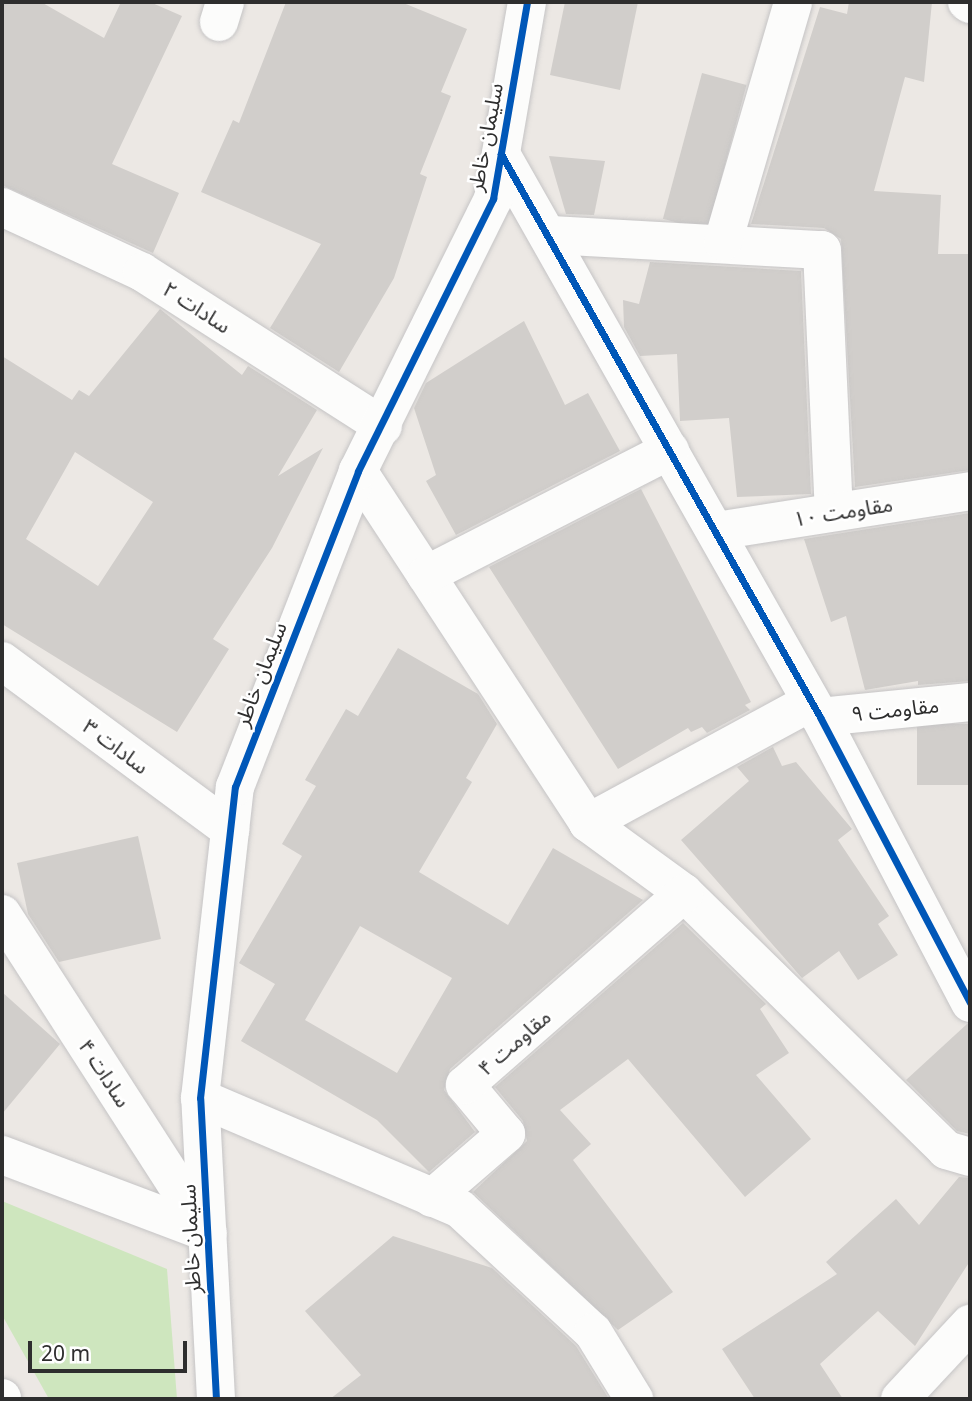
<!DOCTYPE html>
<meta charset="utf-8">
<style>
body{margin:0}
#map{position:relative;width:972px;height:1401px;overflow:hidden;background:#ece8e4;font-family:"Noto Sans","Noto Sans Arabic",sans-serif}
div>[style]{position:absolute}
.green>*{inset:0;background:#cee6be}
.building>*{inset:0;background:#d1cecb;transform-origin:0 0}
.roads{filter:drop-shadow(0 0 2px #c5c4c5) drop-shadow(0 0 2px #c5c4c5)}
.street>*{height:38px;margin:-19px;padding:0 19px;transform-origin:19px;border-radius:19px;background:#fcfcfb}
.cycleway>*{height:7px;margin:-3.5px;padding:0 3.5px;transform-origin:3.5px;border-radius:3.5px;background:#0057b8}
span{translate:-50% -50%;white-space:nowrap;text-align:center;line-height:1.15;-webkit-text-stroke:5px #fff;paint-order:stroke}
.street-label{font-size:21px;color:#2e2e2e}
.frame{position:absolute;inset:0;border:4px solid #2e2e2e;pointer-events:none}
.scale{position:absolute;left:28px;top:1341px;width:159px;height:32px;box-sizing:border-box;border:4px solid #2e2e2e;border-top:0;padding-left:9px;font-size:21px;line-height:24px;white-space:nowrap;color:#2e2e2e;-webkit-text-stroke:5px #fff;paint-order:stroke}
</style>
<div id="map">
<div class="green">
<div style="clip-path:polygon(2px 1201px,167px 1269px,177px 1399px,49px 1399px,2px 1315px)"></div>
</div>
<div class="building">
<div style="clip-path:polygon(2px 2px,41px 2px,104px 38px,121px 2px,150px 2px,182px 16px,112px 164px,179px 193px,153px 253px,2px 185px)"></div>
<div style="clip-path:polygon(286px 2px,401px 2px,467px 29px,441px 92px,451px 96px,420px 174px,427px 177px,394px 278px,339px 372px,270px 328px,321px 244px,201px 192px,233px 120px,239px 123px)"></div>
<div style="clip-path:polygon(565px 2px,638px 2px,620px 90px,550px 75px)"></div>
<div style="clip-path:polygon(849px 2px,932px 2px,924px 82px,905px 77px,874px 191px,941px 195px,938px 254px,970px 254px,970px 470px,855px 487px,841px 239px,824px 228px,751px 224px,820px 7px,847px 14px)"></div>
<div style="left:702px;top:73px;width:46px;height:151px;rotate:15deg"></div>
<div style="clip-path:polygon(549px 156px,605px 161px,594px 215px,566px 214px)"></div>
<div style="clip-path:polygon(650px 262px,801px 271px,811px 494px,737px 497px,729px 418px,680px 421px,677px 354px,640px 356px,624px 327px,623px 300px,639px 304px)"></div>
<div style="clip-path:polygon(evenodd,160px 309px,242px 375px,248px 366px,317px 410px,278px 476px,323px 448px,272px 548px,213px 639px,229px 649px,177px 732px,2px 624px,2px 356px,72px 400px,79px 390px,89px 396px,160px 309px,75px 452px,153px 502px,98px 586px,26px 539px,75px 452px)"></div>
<div style="clip-path:polygon(524px 321px,565px 405px,588px 393px,620px 451px,456px 535px,426px 481px,436px 475px,414px 408px,426px 383px)"></div>
<div style="clip-path:polygon(641px 489px,751px 702px,745px 705px,750px 710px,707px 733px,702px 727px,691px 732px,688px 728px,618px 769px,489px 567px)"></div>
<div style="clip-path:polygon(970px 513px,970px 681px,918px 685px,918px 681px,865px 690px,846px 616px,831px 622px,804px 539px)"></div>
<div style="clip-path:polygon(evenodd,398px 648px,478px 694px,497px 724px,466px 778px,472px 782px,419px 872px,508px 925px,553px 848px,643px 900px,450px 1069px,444px 1090px,475px 1132px,429px 1172px,377px 1120px,241px 1041px,275px 984px,239px 963px,302px 856px,282px 844px,316px 786px,305px 780px,346px 709px,358px 716px,398px 648px,360px 926px,452px 978px,397px 1073px,305px 1020px,360px 926px)"></div>
<div style="left:970px;top:724px;width:61px;height:53px;rotate:90deg"></div>
<div style="clip-path:polygon(773px 747px,782px 766px,796px 762px,852px 829px,838px 840px,889px 916px,878px 924px,898px 955px,858px 980px,839px 951px,802px 978px,681px 840px,749px 781px,737px 767px)"></div>
<div style="clip-path:polygon(138px 836px,161px 939px,59px 962px,28px 914px,17px 863px)"></div>
<div style="clip-path:polygon(683px 923px,766px 1004px,760px 1009px,789px 1053px,756px 1075px,811px 1139px,745px 1197px,628px 1059px,560px 1110px,591px 1144px,573px 1160px,673px 1292px,618px 1330px,473px 1192px,527px 1141px,523px 1121px,495px 1087px)"></div>
<div style="clip-path:polygon(2px 992px,60px 1044px,2px 1114px)"></div>
<div style="clip-path:polygon(967px 1024px,970px 1025px,970px 1134px,957px 1131px,906px 1080px)"></div>
<div style="clip-path:polygon(959px 1177px,970px 1178px,970px 1261px,915px 1346px,878px 1311px,820px 1364px,843px 1399px,755px 1399px,722px 1349px,837px 1274px,826px 1262px,896px 1199px,919px 1225px)"></div>
<div style="clip-path:polygon(393px 1236px,492px 1268px,576px 1346px,609px 1399px,330px 1399px,361px 1375px,305px 1311px)"></div>
</div>
<div class="roads">
<div class="street">
<div style="left:967px;top:2px;width:4px;rotate:34deg"></div>
<div style="left:219px;top:22px;width:21px;rotate:-73deg"></div>
<div style="left:501px;top:154px;width:647px;rotate:60.46deg"></div>
<div style="left:820px;top:717px;width:323px;rotate:62.3deg"></div>
<div style="left:2px;top:207px;width:154px;rotate:24.9deg"></div>
<div style="left:142px;top:272px;width:286px;rotate:32.6deg"></div>
<div style="left:551px;top:235px;width:271px;rotate:3.2deg"></div>
<div style="left:822px;top:250px;width:262px;rotate:87.4deg"></div>
<div style="left:723px;top:242px;width:250px;rotate:-73.7deg"></div>
<div style="left:358px;top:471px;width:420px;rotate:56.8deg"></div>
<div style="left:588px;top:823px;width:119px;rotate:36.1deg"></div>
<div style="left:684px;top:893px;width:367px;rotate:44.4deg"></div>
<div style="left:946px;top:1150px;width:25px;rotate:16deg"></div>
<div style="left:716px;top:531px;width:257px;rotate:-8.9deg"></div>
<div style="left:426px;top:575px;width:274px;rotate:-27.1deg"></div>
<div style="left:2px;top:661px;width:284px;rotate:36.5deg"></div>
<div style="left:820px;top:717px;width:151px;rotate:-5.7deg"></div>
<div style="left:588px;top:823px;width:251px;rotate:-28.5deg"></div>
<div style="left:2px;top:914px;width:377px;rotate:57.2deg"></div>
<div style="left:200px;top:1098px;width:283px;rotate:23.1deg"></div>
<div style="left:460px;top:1209px;width:181px;rotate:42.8deg"></div>
<div style="left:593px;top:1332px;width:79px;rotate:58.5deg"></div>
<div style="left:2px;top:1155px;width:220px;rotate:20.7deg"></div>
<div style="left:432px;top:1198px;width:98px;rotate:-40.9deg"></div>
<div style="left:506px;top:1134px;width:64px;rotate:-129.9deg"></div>
<div style="left:465px;top:1085px;width:291px;rotate:-41.2deg"></div>
<div style="left:2px;top:1398px;width:1px;rotate:90deg"></div>
<div style="left:216px;top:1399px;width:301px;rotate:-93deg"></div>
<div style="left:200px;top:1098px;width:313px;rotate:-83.6deg"></div>
<div style="left:235px;top:787px;width:339px;rotate:-68.7deg"></div>
<div style="left:358px;top:471px;width:304px;rotate:-63.6deg"></div>
<div style="left:493px;top:199px;width:200px;rotate:-80.2deg"></div>
<div style="left:900px;top:1399px;width:103px;rotate:-47deg"></div>
</div>
</div>
<div class="cycleway">
<div style="left:501px;top:154px;width:647px;rotate:60.46deg"></div>
<div style="left:820px;top:717px;width:323px;rotate:62.3deg"></div>
<div style="left:216px;top:1399px;width:301px;rotate:-93deg"></div>
<div style="left:200px;top:1098px;width:313px;rotate:-83.6deg"></div>
<div style="left:235px;top:787px;width:339px;rotate:-68.7deg"></div>
<div style="left:358px;top:471px;width:304px;rotate:-63.6deg"></div>
<div style="left:493px;top:199px;width:200px;rotate:-80.2deg"></div>
</div>
<div class="street-label">
<span style="left:485px;top:137px;rotate:-79deg">سلیمان خاطر</span>
<span style="left:197px;top:307px;rotate:33deg">سادات ۲</span>
<span style="left:843px;top:511px;rotate:-9deg">مقاومت ۱۰</span>
<span style="left:260px;top:674px;rotate:-69deg">سلیمان خاطر</span>
<span style="left:895px;top:709px;rotate:-6deg">مقاومت ۹</span>
<span style="left:116px;top:746px;rotate:37deg">سادات ۳</span>
<span style="left:514px;top:1042px;rotate:-41deg">مقاومت ۴</span>
<span style="left:105px;top:1073px;rotate:57deg">سادات ۴</span>
<span style="left:190px;top:1239px;rotate:-93deg">سلیمان خاطر</span>
</div>
<div class="frame"></div>
<div class="scale">20 m</div>
</div>
